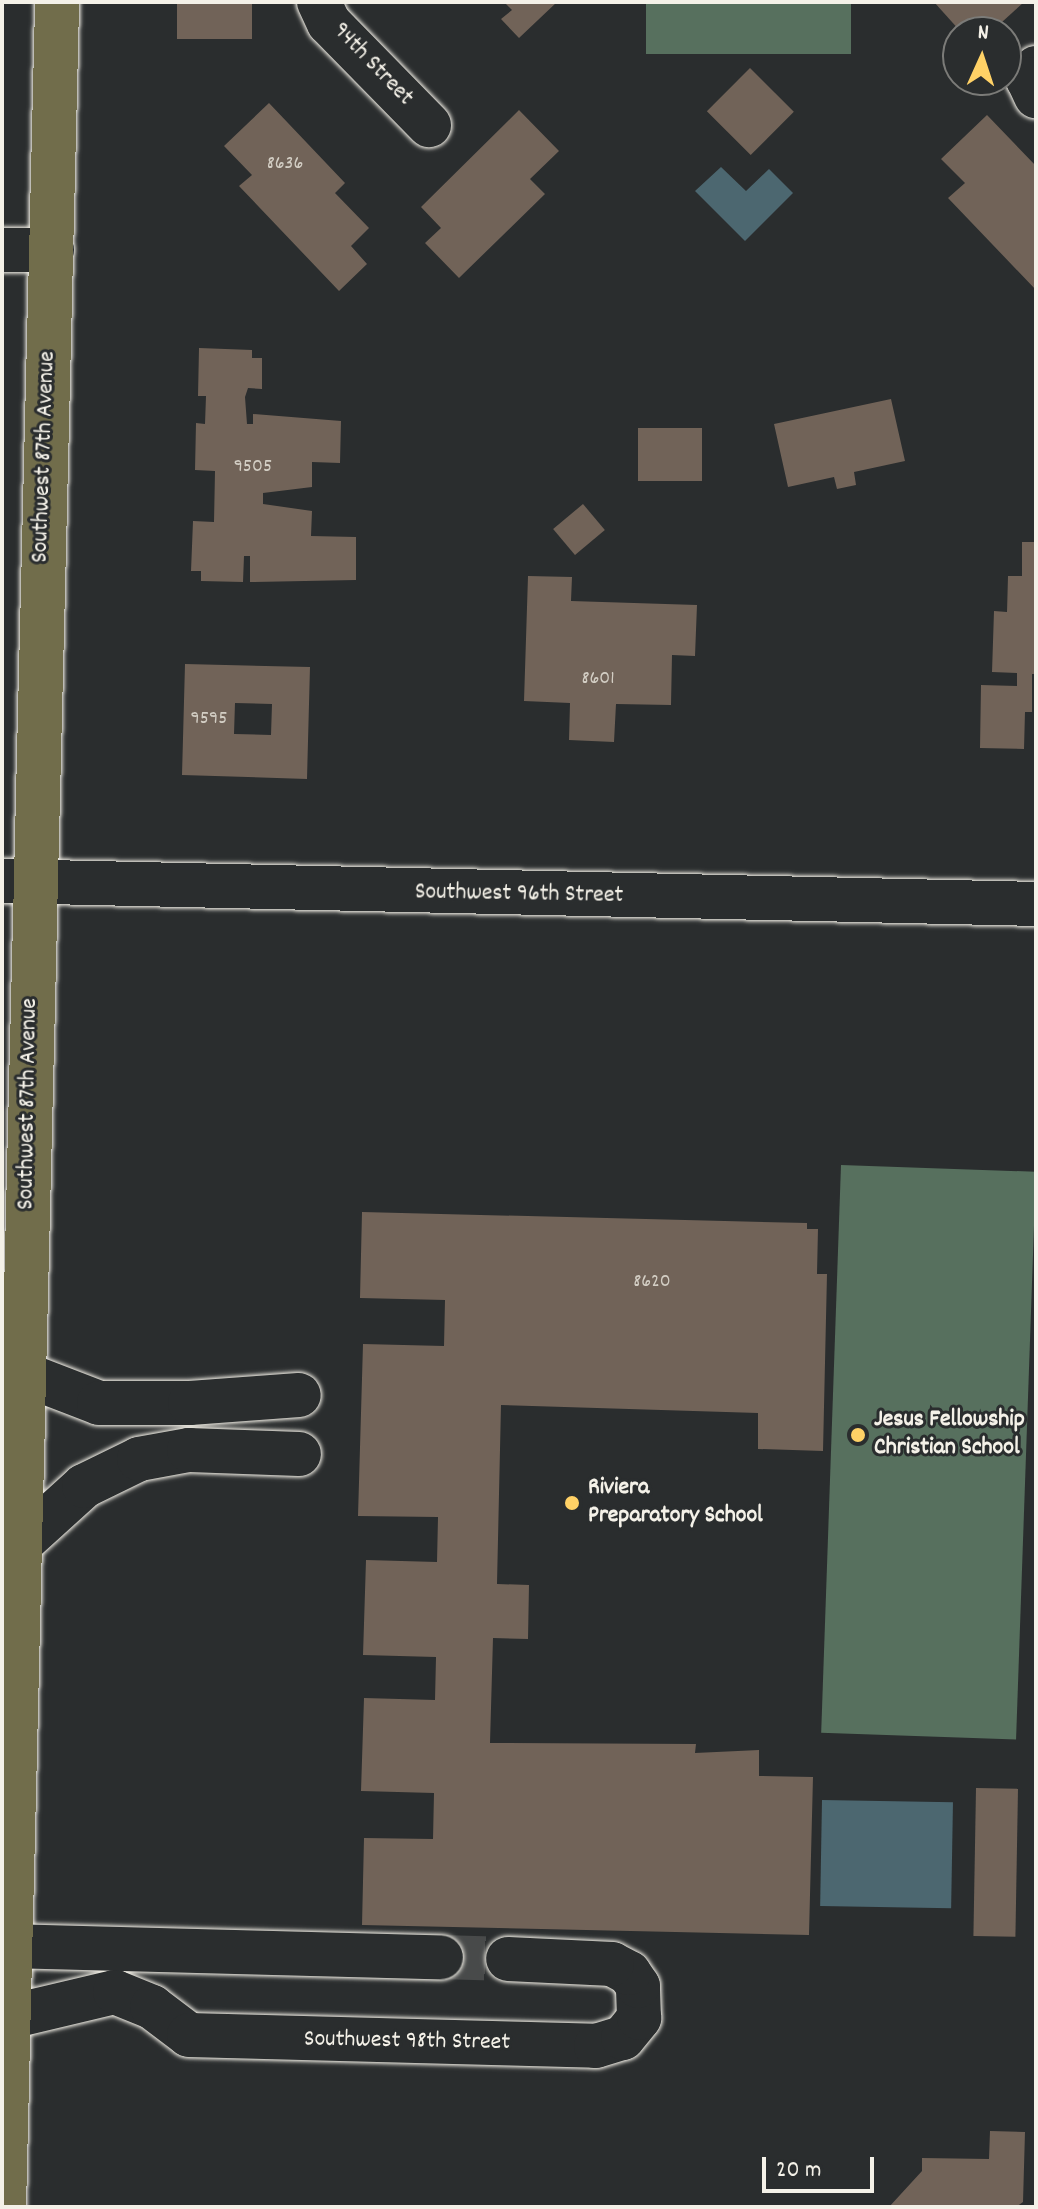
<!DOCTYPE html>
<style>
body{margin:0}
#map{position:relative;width:1038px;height:2209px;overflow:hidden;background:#2a2d2e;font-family:Dekko,sans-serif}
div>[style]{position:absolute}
.green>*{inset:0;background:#57705e;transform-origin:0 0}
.water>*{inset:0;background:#4c6770;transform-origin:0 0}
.building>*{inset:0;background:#716358;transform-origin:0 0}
.minor-tunnel>*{height:44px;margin-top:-22px;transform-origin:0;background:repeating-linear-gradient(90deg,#484a4a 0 44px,transparent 0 66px)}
.roads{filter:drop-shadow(0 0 2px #f4f1e8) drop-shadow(0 0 2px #f4f1e8)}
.minor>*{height:44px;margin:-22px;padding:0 22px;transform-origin:22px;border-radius:22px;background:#2a2d2e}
.major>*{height:44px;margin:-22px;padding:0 22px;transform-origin:22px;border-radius:22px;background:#716d4b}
.dots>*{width:22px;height:22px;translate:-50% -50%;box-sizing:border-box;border:4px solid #2a2d2e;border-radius:50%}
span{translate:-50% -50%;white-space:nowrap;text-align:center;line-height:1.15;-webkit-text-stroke:6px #2a2d2e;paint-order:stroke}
.number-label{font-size:20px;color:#d3cec4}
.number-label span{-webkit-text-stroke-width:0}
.street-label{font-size:24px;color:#f4f1e8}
.poi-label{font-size:24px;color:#f4f1e8;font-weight:700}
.left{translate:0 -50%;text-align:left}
.frame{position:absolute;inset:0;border:4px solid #f4f1e8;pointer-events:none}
.north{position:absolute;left:942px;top:16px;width:80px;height:80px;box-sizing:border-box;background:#2a2d2e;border:2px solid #7b7b78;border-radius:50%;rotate:3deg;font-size:22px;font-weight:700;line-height:32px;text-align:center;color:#f4f1e8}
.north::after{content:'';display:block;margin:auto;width:28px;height:36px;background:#ffd166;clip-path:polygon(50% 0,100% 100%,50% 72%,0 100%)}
.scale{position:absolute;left:762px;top:2157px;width:112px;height:36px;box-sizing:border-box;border:4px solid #f4f1e8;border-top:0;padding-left:10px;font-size:24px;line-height:28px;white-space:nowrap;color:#f4f1e8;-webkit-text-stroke:6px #2a2d2e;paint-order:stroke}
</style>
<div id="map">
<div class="green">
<div style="left:646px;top:2px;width:205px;height:52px"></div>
<div style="left:841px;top:1165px;width:195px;height:568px;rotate:2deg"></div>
</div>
<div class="water">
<div style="clip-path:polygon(721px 167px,746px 191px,769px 169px,793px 193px,745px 241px,695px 191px)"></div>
<div style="left:822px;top:1800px;width:131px;height:106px;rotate:1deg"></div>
</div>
<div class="building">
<div style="left:177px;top:2px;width:75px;height:37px"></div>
<div style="clip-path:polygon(504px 2px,557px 2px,519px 38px,501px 19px,512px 10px)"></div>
<div style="clip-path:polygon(934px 2px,1024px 2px,991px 32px,961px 32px)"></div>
<div style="left:750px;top:68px;width:62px;height:61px;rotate:45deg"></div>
<div style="clip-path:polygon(269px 103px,345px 183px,335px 193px,369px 228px,351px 246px,367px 264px,339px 291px,239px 186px,252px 175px,224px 146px)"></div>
<div style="clip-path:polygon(519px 110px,559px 151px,530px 179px,545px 194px,459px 278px,425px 243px,441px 228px,421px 207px)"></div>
<div style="clip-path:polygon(987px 115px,1036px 166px,1036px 290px,948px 198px,965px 183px,941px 159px)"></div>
<div style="clip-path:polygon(199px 348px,252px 350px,252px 358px,262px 358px,262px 389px,248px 388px,245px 397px,247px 424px,253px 424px,253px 414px,341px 421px,340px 463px,312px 462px,312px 487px,263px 493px,263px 504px,312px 511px,311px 536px,356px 537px,356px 580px,250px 582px,250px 556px,244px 556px,243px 582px,201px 581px,201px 571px,191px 571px,193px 521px,214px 522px,215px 471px,195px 470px,196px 423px,205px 424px,206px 396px,198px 396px)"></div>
<div style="clip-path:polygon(891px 399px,905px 461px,854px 472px,856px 485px,837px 489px,834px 477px,788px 487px,774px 424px)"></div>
<div style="left:638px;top:428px;width:64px;height:53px"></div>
<div style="left:583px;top:504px;width:34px;height:39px;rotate:50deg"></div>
<div style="clip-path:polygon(1022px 542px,1036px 542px,1036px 674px,1032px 674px,1032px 712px,1025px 712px,1024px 749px,980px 748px,981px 685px,1017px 686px,1017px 673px,992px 672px,994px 611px,1007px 612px,1008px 576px,1022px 576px)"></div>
<div style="clip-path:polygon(528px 576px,572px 577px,571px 601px,697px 605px,695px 656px,672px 655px,671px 705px,616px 704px,614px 742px,569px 740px,570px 703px,524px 701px)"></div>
<div style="clip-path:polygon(evenodd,185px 664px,310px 667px,307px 779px,182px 775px,185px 664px,235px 703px,272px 704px,271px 735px,234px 734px,235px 703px)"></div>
<div style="clip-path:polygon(362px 1212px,807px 1223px,807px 1229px,818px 1229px,817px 1274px,827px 1274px,823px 1451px,758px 1449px,758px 1413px,501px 1405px,497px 1584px,529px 1585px,528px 1639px,493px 1638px,490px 1743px,696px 1744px,695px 1753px,759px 1750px,759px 1776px,813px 1777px,809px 1935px,362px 1925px,364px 1838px,433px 1839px,434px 1793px,361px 1791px,364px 1698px,435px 1700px,436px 1657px,363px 1655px,366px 1560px,437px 1562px,438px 1517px,358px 1516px,363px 1344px,444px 1346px,445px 1300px,360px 1298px)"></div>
<div style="left:976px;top:1788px;width:42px;height:148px;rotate:1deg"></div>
<div style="clip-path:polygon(990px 2131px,1025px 2132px,1023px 2202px,1016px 2207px,889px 2207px,922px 2171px,922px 2158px,989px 2159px)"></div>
</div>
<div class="minor-tunnel">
<div style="left:441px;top:1957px;width:67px;rotate:1.7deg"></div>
</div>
<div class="roads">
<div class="minor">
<div style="left:319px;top:2px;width:23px;rotate:65deg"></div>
<div style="left:329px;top:23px;width:143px;rotate:45.6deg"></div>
<div style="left:1036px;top:68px;width:14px;rotate:126deg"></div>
<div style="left:1028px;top:79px;width:19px;rotate:65deg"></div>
<div style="left:2px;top:250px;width:50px"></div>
<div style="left:2px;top:881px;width:1034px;rotate:1.27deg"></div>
<div style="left:24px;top:1374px;width:80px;rotate:21.1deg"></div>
<div style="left:99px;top:1403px;width:91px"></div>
<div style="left:190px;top:1403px;width:109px;rotate:-4.2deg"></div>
<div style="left:19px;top:1545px;width:88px;rotate:-42.2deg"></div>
<div style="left:84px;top:1486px;width:61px;rotate:-26.1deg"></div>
<div style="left:139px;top:1459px;width:51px;rotate:-10.2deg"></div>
<div style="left:189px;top:1450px;width:110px;rotate:2.1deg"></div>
<div style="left:9px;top:1946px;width:432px;rotate:1.5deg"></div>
<div style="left:9px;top:2017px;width:109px;rotate:-13.3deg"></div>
<div style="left:115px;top:1992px;width:40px;rotate:22deg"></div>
<div style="left:152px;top:2007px;width:46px;rotate:37.1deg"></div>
<div style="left:189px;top:2035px;width:407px;rotate:1.5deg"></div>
<div style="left:596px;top:2046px;width:28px;rotate:-17deg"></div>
<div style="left:623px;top:2038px;width:26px;rotate:-51deg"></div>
<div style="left:639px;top:2018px;width:32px;rotate:-92deg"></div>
<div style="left:638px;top:1986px;width:16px;rotate:-125deg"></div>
<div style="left:629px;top:1973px;width:19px;rotate:-152deg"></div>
<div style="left:612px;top:1964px;width:104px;rotate:-177.2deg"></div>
</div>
<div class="major">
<div style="left:4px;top:2207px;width:2206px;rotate:-88.62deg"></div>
</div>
</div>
<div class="dots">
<div style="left:858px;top:1435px;background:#ffd166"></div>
<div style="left:572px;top:1503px;background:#ffd166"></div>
</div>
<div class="number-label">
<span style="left:285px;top:164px">8636</span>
<span style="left:253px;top:467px">9505</span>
<span style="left:598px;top:679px">8601</span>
<span style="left:209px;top:719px">9595</span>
<span style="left:652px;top:1282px">8620</span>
</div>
<div class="street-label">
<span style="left:372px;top:65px;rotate:46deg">94th Street</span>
<span style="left:45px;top:457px;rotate:-88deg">Southwest 87th Avenue</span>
<span style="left:519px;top:895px;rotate:1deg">Southwest 96th Street</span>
<span style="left:29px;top:1104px;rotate:-89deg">Southwest 87th Avenue</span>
<span style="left:407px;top:2042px;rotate:1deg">Southwest 98th Street</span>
</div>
<div class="poi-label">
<span class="left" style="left:874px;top:1435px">Jesus Fellowship<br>Christian School</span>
<span class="left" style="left:588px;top:1503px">Riviera<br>Preparatory School</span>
</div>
<div class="frame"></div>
<div class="north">N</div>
<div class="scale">20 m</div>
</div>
